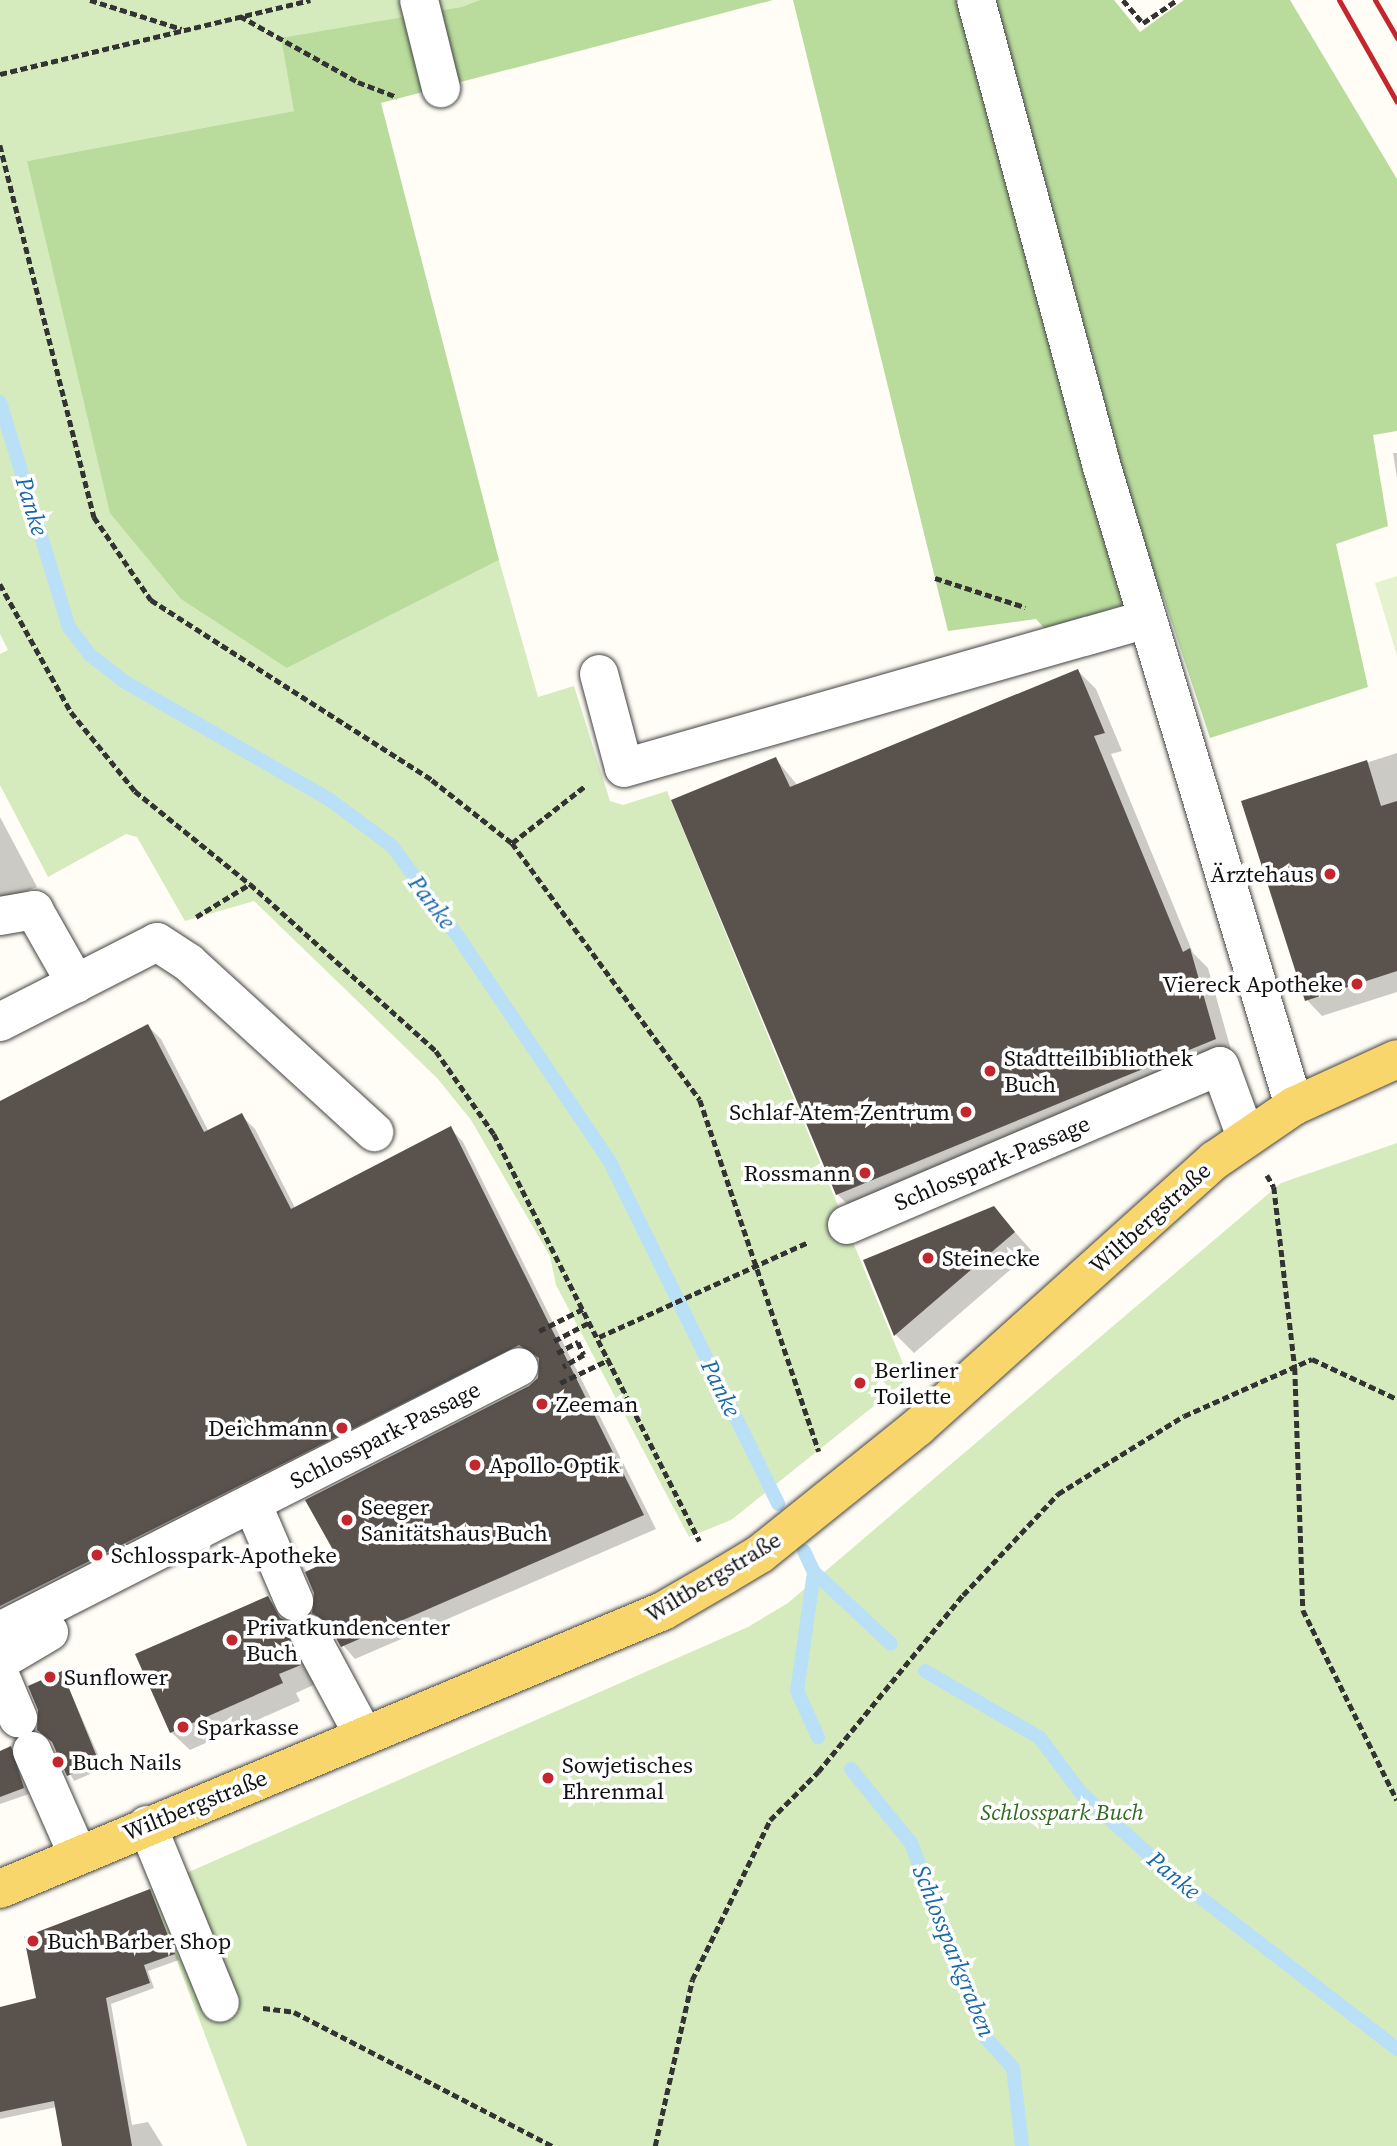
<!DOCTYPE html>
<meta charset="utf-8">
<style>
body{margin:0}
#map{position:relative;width:1397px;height:2146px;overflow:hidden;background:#fffdf5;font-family:"Source Serif 4",serif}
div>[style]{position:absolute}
.green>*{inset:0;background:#d5ebbd}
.forest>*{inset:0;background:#b9dc9c}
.pitch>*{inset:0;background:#e6f2cf}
.shadow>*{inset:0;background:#0003}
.stream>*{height:14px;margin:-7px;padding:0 7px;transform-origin:7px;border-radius:7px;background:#b9e0f7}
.building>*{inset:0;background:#5a524d}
.path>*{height:4.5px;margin-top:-2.25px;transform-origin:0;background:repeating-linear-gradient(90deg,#333 0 7px,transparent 0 10.5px)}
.roads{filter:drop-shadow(0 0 2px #444) drop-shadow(0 0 2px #444)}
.minor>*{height:38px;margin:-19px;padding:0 19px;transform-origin:19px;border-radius:19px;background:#fff}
.major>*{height:38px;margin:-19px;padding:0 19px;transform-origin:19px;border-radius:19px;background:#f9d66b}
.rail>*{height:5px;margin:-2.5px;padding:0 2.5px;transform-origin:2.5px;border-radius:2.5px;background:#c4262e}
.dots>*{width:19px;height:19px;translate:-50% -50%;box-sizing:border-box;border:4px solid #fff;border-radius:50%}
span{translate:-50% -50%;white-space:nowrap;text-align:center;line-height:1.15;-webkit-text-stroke:7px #fff;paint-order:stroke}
.poi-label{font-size:23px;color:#111}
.right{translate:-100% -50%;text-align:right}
.left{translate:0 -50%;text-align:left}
.street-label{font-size:23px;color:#111}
.park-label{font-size:23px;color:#2f6b1f;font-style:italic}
.water-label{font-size:24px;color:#1768a6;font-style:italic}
</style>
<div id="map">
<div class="green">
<div style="clip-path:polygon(0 0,480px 0,294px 111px,27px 161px,287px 668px,499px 560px,538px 697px,574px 686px,610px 801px,623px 805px,667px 791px,909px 1378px,731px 1520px,689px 1537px,556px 1285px,550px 1256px,471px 1120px,437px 1078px,254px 901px,185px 921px,137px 837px,126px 834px,48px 877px,0 785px,0 654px,8px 650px,0 634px)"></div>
<div style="clip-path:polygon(1397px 1143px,1397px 2146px,247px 2146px,150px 1889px,748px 1627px,788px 1603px,1281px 1183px)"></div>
</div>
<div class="forest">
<div style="clip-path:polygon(480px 0,773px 0,381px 103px,499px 560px,287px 668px,181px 599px,110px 513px,27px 161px,294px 111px,281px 38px,462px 7px)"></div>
<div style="clip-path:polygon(793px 0,1114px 0,1140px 32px,1184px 0,1290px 0,1397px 179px,1397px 431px,1373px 435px,1388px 526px,1336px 544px,1368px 687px,1210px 738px,1162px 593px,1045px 629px,1036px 619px,948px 631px)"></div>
</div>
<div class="pitch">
<div style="clip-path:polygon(1397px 576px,1397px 656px,1375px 583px)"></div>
</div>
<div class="shadow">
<div style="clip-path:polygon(1393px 453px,1397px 453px,1397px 478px)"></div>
<div style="clip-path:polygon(1078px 671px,1096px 689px,1122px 751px,1111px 754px,1193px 953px,1208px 968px,1233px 1057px,855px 1212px,837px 1194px,776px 759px,798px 786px)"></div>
<div style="clip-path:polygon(1397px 753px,1397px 992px,1322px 1016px,1307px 1000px,1243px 802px)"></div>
<div style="clip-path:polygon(0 817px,37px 887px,0 901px)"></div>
<div style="clip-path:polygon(148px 1026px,161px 1039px,209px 1132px,242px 1116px,255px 1129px,295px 1208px,450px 1128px,463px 1142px,656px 1529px,355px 1659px,314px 1612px,339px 1558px,531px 1387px,543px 1369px,535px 1358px,0 1628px,0 1103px)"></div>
<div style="clip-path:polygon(993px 1208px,1032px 1251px,914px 1353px,896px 1335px,865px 1261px)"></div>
<div style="clip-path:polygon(268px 1598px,308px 1643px,318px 1683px,296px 1693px,300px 1701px,190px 1750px,171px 1732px)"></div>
<div style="clip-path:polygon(62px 1673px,104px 1768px,74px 1781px,54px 1743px)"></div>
<div style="clip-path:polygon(11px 1748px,29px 1794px,0 1804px,0 1753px)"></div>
<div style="clip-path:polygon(149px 1891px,179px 1960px,148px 1971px,154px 1988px,111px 2004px,132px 2125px,148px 2122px,163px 2146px,64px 2146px,57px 2107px,0 2119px,0 2009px,38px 1999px)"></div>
</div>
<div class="stream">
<div style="left:0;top:402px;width:235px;rotate:73deg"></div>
<div style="left:69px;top:627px;width:35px;rotate:53deg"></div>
<div style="left:90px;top:655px;width:44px;rotate:37.6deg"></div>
<div style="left:125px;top:682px;width:237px;rotate:29.9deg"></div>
<div style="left:330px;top:800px;width:77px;rotate:36.6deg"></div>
<div style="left:392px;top:846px;width:110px;rotate:53.9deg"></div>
<div style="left:457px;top:935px;width:274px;rotate:56deg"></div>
<div style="left:610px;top:1162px;width:381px;rotate:63.8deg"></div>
<div style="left:804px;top:1551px;width:23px;rotate:65deg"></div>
<div style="left:814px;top:1572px;width:105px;rotate:43.1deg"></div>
<div style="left:814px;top:1572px;width:120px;rotate:98.1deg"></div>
<div style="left:797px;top:1691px;width:51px;rotate:65.5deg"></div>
<div style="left:925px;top:1671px;width:133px;rotate:30.2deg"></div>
<div style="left:1040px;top:1738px;width:69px;rotate:53.3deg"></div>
<div style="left:1081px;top:1793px;width:120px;rotate:42.3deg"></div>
<div style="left:1170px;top:1874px;width:287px;rotate:37.6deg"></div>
<div style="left:851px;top:1769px;width:95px;rotate:51deg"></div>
<div style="left:911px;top:1843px;width:209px;rotate:69deg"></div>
<div style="left:986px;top:2038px;width:40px;rotate:48deg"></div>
<div style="left:1013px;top:2068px;width:79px;rotate:83.4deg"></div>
</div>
<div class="building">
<div style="clip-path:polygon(1078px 669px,1105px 733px,1094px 736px,1183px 952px,1190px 948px,1216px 1039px,836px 1195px,671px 800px,776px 757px,790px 787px)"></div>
<div style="clip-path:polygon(1367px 760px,1381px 806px,1397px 801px,1397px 971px,1305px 1001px,1241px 801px)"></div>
<div style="clip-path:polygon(148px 1024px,204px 1132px,242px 1113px,291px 1209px,451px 1126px,644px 1515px,341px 1647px,328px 1623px,312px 1613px,314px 1593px,305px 1572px,337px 1557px,305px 1500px,529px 1386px,538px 1378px,539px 1358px,519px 1345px,0 1606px,0 1101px)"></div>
<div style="clip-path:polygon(994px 1206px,1015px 1232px,894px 1336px,863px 1260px)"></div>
<div style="clip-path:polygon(268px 1596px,280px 1618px,291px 1622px,290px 1644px,301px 1665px,279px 1674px,283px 1683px,170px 1733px,135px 1654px)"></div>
<div style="clip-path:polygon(62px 1671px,99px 1762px,67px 1776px,52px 1742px,37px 1730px,38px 1710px,28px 1686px)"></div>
<div style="clip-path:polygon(11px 1746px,24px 1788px,0 1797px,0 1751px)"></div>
<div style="clip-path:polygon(150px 1889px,175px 1954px,144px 1965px,150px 1983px,106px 1998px,132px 2146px,62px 2146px,54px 2101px,0 2112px,0 2007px,36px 1998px,24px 1937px)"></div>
</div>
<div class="path">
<div style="left:90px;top:0;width:96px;rotate:17.5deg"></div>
<div style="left:1123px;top:0;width:30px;rotate:49deg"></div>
<div style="left:1143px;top:23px;width:41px;rotate:-34.1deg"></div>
<div style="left:240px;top:16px;width:135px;rotate:29.2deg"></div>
<div style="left:358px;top:82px;width:42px;rotate:21deg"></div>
<div style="left:0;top:74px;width:319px;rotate:-13.4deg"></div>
<div style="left:0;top:145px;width:384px;rotate:75.8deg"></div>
<div style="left:94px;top:517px;width:101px;rotate:55.5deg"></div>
<div style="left:151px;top:600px;width:334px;rotate:32.6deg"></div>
<div style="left:432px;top:780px;width:102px;rotate:38.2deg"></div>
<div style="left:512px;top:843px;width:318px;rotate:53.8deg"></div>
<div style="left:700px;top:1100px;width:371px;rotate:71.3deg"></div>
<div style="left:935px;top:578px;width:95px;rotate:17.9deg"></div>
<div style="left:0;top:584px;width:146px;rotate:61deg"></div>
<div style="left:71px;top:712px;width:102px;rotate:51deg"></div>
<div style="left:135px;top:791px;width:148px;rotate:39deg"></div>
<div style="left:250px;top:884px;width:250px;rotate:41.9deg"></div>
<div style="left:436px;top:1051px;width:101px;rotate:55.1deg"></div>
<div style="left:494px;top:1134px;width:456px;rotate:63.2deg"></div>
<div style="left:512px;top:843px;width:93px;rotate:-38deg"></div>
<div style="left:196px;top:917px;width:63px;rotate:-31.4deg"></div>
<div style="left:1267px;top:1175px;width:14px;rotate:60deg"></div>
<div style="left:1274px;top:1187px;width:182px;rotate:83.4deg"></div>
<div style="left:1295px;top:1368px;width:242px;rotate:88.1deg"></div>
<div style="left:1303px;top:1610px;width:212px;rotate:63.7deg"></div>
<div style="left:539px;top:1331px;width:49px;rotate:-26.6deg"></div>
<div style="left:599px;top:1337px;width:230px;rotate:-24.4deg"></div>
<div style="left:554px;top:1341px;width:41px;rotate:-27.8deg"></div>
<div style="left:557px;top:1353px;width:24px;rotate:-28deg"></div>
<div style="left:578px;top:1342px;width:14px;rotate:65deg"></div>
<div style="left:584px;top:1355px;width:24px;rotate:150deg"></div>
<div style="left:560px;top:1383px;width:55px;rotate:-25.6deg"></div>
<div style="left:263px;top:2008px;width:31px;rotate:7deg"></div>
<div style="left:294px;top:2012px;width:292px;rotate:27.4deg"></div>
<div style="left:655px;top:2146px;width:170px;rotate:-77.4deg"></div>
<div style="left:692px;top:1980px;width:178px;rotate:-64deg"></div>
<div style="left:770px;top:1820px;width:68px;rotate:-45deg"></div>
<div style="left:818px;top:1772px;width:229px;rotate:-50.7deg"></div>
<div style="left:963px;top:1595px;width:139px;rotate:-46.8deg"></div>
<div style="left:1058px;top:1494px;width:148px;rotate:-31.8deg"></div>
<div style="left:1184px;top:1416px;width:140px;rotate:-24deg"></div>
<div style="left:1312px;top:1359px;width:94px;rotate:25.2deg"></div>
</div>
<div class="roads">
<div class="minor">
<div style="left:419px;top:0;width:91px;rotate:76deg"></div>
<div style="left:976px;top:0;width:484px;rotate:74.9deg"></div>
<div style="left:1102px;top:467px;width:667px;rotate:73.28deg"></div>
<div style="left:599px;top:674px;width:97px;rotate:75.1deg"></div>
<div style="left:624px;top:768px;width:544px;rotate:-15.9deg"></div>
<div style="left:0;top:916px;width:35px;rotate:-10deg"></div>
<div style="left:34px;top:910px;width:85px;rotate:60.4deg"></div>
<div style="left:0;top:1022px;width:176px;rotate:-27deg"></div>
<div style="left:157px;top:942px;width:38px;rotate:33deg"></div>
<div style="left:189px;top:963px;width:251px;rotate:42.4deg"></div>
<div style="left:847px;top:1225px;width:405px;rotate:-23.1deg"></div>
<div style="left:1220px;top:1066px;width:76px;rotate:69.9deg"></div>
<div style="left:252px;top:1503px;width:107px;rotate:66.8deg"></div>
<div style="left:0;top:1631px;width:582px;rotate:-26.96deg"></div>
<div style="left:309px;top:1634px;width:116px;rotate:61.7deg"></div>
<div style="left:0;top:1661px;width:57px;rotate:-30.6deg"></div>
<div style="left:0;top:1675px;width:47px;rotate:67.3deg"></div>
<div style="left:32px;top:1751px;width:111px;rotate:66.2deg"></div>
<div style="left:147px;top:1825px;width:192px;rotate:67.7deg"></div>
</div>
<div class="major">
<div style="left:0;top:1889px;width:719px;rotate:-22.75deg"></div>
<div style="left:663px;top:1611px;width:72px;rotate:-30.1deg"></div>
<div style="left:725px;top:1575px;width:41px;rotate:-31deg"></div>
<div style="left:760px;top:1554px;width:203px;rotate:-38.8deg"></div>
<div style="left:918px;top:1427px;width:399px;rotate:-42deg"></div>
<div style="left:1215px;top:1160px;width:96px;rotate:-34.4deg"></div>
<div style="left:1294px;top:1106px;width:113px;rotate:-24.5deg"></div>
</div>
</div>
<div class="rail">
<div style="left:1339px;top:0;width:117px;rotate:60.4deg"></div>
<div style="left:1375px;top:0;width:44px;rotate:59.9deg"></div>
</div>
<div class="dots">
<div style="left:1330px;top:874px;background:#c4262e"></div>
<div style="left:1357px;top:984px;background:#c4262e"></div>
<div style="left:990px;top:1071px;background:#c4262e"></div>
<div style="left:966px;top:1112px;background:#c4262e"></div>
<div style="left:865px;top:1173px;background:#c4262e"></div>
<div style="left:928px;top:1258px;background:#c4262e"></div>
<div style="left:860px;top:1383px;background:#c4262e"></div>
<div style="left:542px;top:1404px;background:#c4262e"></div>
<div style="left:342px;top:1428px;background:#c4262e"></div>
<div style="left:475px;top:1465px;background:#c4262e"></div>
<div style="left:347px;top:1520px;background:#c4262e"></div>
<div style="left:97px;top:1555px;background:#c4262e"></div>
<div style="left:232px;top:1640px;background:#c4262e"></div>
<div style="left:50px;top:1677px;background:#c4262e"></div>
<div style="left:183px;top:1727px;background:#c4262e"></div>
<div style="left:58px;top:1762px;background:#c4262e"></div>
<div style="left:548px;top:1778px;background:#c4262e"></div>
<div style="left:33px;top:1941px;background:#c4262e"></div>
</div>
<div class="poi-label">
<span class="right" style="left:1314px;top:874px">Ärztehaus</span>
<span class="right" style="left:1343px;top:984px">Viereck Apotheke</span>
<span class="left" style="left:1004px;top:1071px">Stadtteilbibliothek<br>Buch</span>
<span class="right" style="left:950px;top:1112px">Schlaf-Atem-Zentrum</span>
<span class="right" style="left:851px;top:1173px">Rossmann</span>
<span class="left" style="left:942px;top:1258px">Steinecke</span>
<span class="left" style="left:874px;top:1383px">Berliner<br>Toilette</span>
<span class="left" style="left:556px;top:1404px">Zeeman</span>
<span class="right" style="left:328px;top:1428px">Deichmann</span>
<span class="left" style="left:489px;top:1465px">Apollo-Optik</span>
<span class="left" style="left:361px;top:1520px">Seeger<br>Sanitätshaus Buch</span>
<span class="left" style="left:111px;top:1555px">Schlosspark-Apotheke</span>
<span class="left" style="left:246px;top:1640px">Privatkundencenter<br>Buch</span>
<span class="left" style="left:64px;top:1677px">Sunflower</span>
<span class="left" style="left:197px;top:1727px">Sparkasse</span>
<span class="left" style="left:72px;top:1762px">Buch Nails</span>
<span class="left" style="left:562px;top:1778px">Sowjetisches<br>Ehrenmal</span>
<span class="left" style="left:47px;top:1941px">Buch Barber Shop</span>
</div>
<div class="street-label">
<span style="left:992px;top:1163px;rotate:-23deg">Schlosspark-Passage</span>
<span style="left:1150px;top:1218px;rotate:-42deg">Wiltbergstraße</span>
<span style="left:385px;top:1435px;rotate:-27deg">Schlosspark-Passage</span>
<span style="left:713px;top:1577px;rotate:-31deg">Wiltbergstraße</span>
<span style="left:195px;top:1805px;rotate:-22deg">Wiltbergstraße</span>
</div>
<div class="park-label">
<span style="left:1062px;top:1812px">Schlosspark Buch</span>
</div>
<div class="water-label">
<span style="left:32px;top:506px;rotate:73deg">Panke</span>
<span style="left:432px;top:902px;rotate:53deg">Panke</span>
<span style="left:721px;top:1388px;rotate:64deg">Panke</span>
<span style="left:1174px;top:1875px;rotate:40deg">Panke</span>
<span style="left:954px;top:1951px;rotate:68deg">Schlossparkgraben</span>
</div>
</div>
